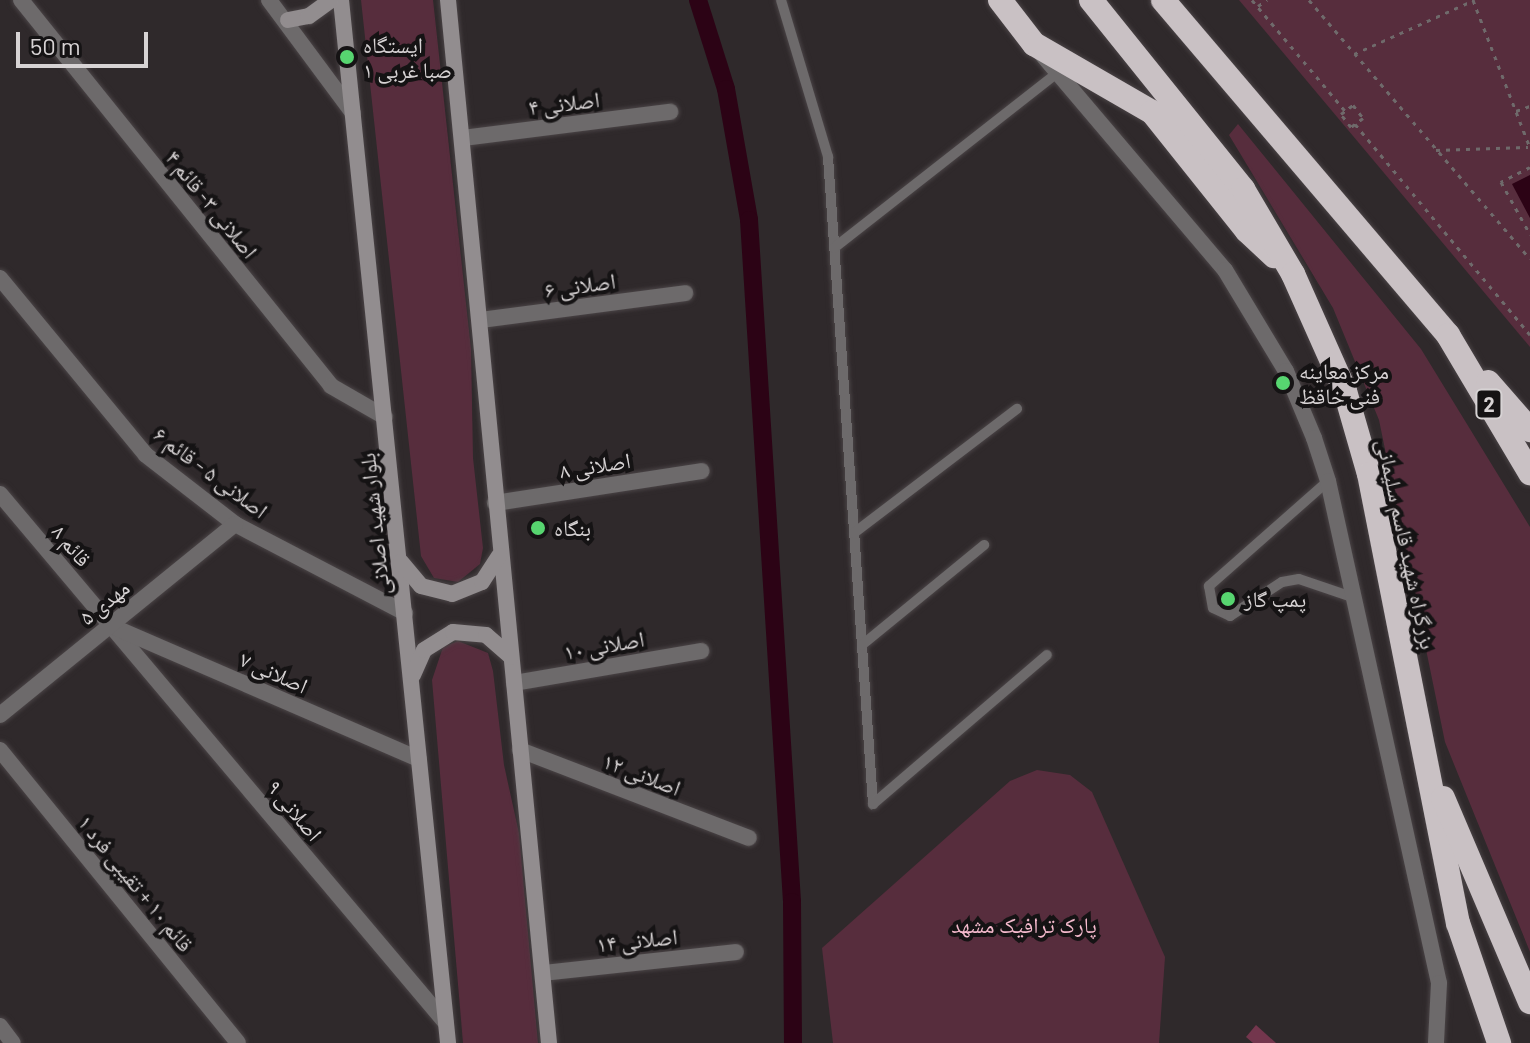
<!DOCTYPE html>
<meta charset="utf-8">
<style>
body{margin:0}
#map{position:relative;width:1530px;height:1043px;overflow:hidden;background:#2f292b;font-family:Barlow,"Noto Naskh Arabic",sans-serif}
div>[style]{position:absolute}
.green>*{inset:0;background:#572d3d}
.water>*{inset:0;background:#2c0315}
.canal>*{height:18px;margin:-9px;padding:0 9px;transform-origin:9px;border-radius:9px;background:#2c0315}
.building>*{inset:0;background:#73364d}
.path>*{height:3px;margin-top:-1.5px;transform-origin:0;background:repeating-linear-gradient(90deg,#6f6a6b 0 4px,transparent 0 10px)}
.roads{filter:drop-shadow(0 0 2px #4a4446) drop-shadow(0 0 2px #4a4446)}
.lane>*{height:10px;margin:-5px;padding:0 5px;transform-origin:5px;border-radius:5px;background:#6d6a6b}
.street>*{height:16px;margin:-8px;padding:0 8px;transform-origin:8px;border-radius:8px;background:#6d6a6b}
.secondary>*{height:16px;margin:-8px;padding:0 8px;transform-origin:8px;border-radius:8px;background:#928d8f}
.highway>*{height:24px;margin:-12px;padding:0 12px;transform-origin:12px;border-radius:12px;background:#c9c1c4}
.dots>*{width:22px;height:22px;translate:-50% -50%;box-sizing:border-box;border:4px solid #151314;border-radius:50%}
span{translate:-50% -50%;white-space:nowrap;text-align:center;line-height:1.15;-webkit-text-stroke:8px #151314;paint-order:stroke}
.shield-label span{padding:2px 6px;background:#151314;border:2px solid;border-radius:6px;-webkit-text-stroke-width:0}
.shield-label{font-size:20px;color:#d7d3d4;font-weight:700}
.poi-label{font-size:22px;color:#d7d3d4}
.left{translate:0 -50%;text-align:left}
.street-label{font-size:22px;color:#d7d3d4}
.park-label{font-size:22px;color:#f5bacd}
.scale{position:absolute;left:16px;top:32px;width:132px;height:36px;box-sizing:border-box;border:4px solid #d7d3d4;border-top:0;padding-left:10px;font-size:24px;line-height:28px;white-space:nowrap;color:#d7d3d4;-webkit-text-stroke:6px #151314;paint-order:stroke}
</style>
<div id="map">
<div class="green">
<div style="clip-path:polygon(361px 0,433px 0,471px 349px,473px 458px,483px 548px,480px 564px,458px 582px,434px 578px,421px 556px)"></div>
<div style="clip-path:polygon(1239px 0,1530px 0,1530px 347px)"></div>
<div style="clip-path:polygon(1238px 124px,1421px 349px,1530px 527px,1530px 952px,1445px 742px,1379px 420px,1333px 308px,1229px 135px)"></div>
<div style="clip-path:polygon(458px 641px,488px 653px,493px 671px,504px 765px,519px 833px,538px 1043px,463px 1043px,432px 680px,443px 647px)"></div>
<div style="clip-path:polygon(1037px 770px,1070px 775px,1092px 792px,1165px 957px,1159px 1043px,833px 1043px,822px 948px,1010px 781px)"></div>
</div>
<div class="water">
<div style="clip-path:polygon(1530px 175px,1530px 218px,1512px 184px)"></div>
</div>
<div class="canal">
<div style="left:698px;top:0;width:93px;rotate:72.5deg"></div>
<div style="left:726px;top:89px;width:133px;rotate:80deg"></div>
<div style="left:749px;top:220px;width:683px;rotate:86.39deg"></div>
<div style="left:792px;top:902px;width:141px;rotate:89.6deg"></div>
</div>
<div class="building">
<div style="clip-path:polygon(1256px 1025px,1276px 1043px,1253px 1043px,1246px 1037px)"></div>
</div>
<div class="path">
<div style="left:1252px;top:0;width:145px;rotate:50deg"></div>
<div style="left:1309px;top:0;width:340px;rotate:49.5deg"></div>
<div style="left:1473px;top:0;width:159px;rotate:68.9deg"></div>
<div style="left:1258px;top:6px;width:11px;rotate:-34deg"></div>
<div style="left:1354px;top:54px;width:132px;rotate:-24.2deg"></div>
<div style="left:1353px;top:105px;width:16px;rotate:52deg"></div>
<div style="left:1363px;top:118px;width:15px;rotate:143deg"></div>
<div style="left:1351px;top:127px;width:16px;rotate:-128deg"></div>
<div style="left:1341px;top:114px;width:15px;rotate:-37deg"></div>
<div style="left:1516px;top:111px;width:15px;rotate:-20deg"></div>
<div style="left:1355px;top:124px;width:274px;rotate:50.3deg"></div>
<div style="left:1436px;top:150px;width:92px;rotate:-1.9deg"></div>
<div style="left:1530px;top:167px;width:33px;rotate:153deg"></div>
<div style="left:1501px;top:182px;width:60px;rotate:60.9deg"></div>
</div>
<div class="roads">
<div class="lane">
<div style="left:781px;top:0;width:164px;rotate:73.3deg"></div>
<div style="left:828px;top:157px;width:649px;rotate:86.02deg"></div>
<div style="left:873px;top:804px;width:229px;rotate:-40.6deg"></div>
<div style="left:834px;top:248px;width:283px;rotate:-38.1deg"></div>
<div style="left:1328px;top:481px;width:159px;rotate:138.6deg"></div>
<div style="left:1209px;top:586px;width:22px;rotate:80deg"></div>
<div style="left:1213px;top:608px;width:19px;rotate:25deg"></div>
<div style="left:1230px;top:616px;width:62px;rotate:-33.2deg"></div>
<div style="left:1282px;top:582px;width:17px;rotate:-10deg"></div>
<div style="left:1299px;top:579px;width:56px;rotate:18.8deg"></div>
<div style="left:854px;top:533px;width:205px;rotate:-37.3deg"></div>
<div style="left:862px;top:645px;width:158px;rotate:-39.3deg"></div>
</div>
<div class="street">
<div style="left:21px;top:0;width:495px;rotate:51.2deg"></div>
<div style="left:331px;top:386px;width:62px;rotate:29.9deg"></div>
<div style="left:269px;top:0;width:141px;rotate:53.4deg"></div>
<div style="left:1040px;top:52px;width:286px;rotate:49.7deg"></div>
<div style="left:1225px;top:270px;width:118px;rotate:58.9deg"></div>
<div style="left:1286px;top:371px;width:73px;rotate:67.3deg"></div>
<div style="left:1314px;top:438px;width:45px;rotate:72deg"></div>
<div style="left:1328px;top:481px;width:514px;rotate:77.53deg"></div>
<div style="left:1439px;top:983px;width:60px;rotate:92.9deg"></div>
<div style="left:463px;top:138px;width:209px;rotate:-7.2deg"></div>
<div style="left:0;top:278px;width:229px;rotate:50.5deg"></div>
<div style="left:146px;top:455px;width:113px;rotate:37.8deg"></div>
<div style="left:235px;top:524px;width:192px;rotate:27.6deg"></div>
<div style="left:481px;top:320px;width:206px;rotate:-7.5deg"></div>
<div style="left:0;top:494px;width:692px;rotate:49.87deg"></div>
<div style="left:495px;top:503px;width:209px;rotate:-8.8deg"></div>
<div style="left:116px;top:628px;width:330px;rotate:23.4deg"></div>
<div style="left:514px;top:683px;width:190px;rotate:-9.7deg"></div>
<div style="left:0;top:715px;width:303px;rotate:-39.1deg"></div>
<div style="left:0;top:750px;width:377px;rotate:50.9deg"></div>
<div style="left:520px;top:750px;width:245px;rotate:21deg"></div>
<div style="left:543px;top:973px;width:194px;rotate:-6.2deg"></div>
<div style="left:0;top:1026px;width:21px;rotate:53deg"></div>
</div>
<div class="secondary">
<div style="left:341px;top:0;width:1048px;rotate:84.14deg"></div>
<div style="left:448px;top:0;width:1048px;rotate:84.47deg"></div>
<div style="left:288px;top:20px;width:21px;rotate:-11deg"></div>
<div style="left:309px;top:16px;width:27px;rotate:-36deg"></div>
<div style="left:401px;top:562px;width:31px;rotate:50deg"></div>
<div style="left:421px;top:586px;width:32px;rotate:14deg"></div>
<div style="left:452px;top:594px;width:32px;rotate:-22deg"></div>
<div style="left:482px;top:582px;width:31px;rotate:-57deg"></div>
<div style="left:413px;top:675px;width:27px;rotate:-66deg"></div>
<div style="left:424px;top:650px;width:34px;rotate:-32deg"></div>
<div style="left:453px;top:632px;width:33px;rotate:5deg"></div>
<div style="left:486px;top:635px;width:33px;rotate:41deg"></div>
</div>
<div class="highway">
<div style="left:1000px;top:0;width:56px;rotate:52.3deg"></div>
<div style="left:1034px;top:44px;width:136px;rotate:30deg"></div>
<div style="left:1152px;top:112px;width:152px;rotate:51.4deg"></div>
<div style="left:1247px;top:231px;width:37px;rotate:43deg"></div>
<div style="left:1091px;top:0;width:243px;rotate:51.2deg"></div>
<div style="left:1243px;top:189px;width:99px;rotate:59.5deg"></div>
<div style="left:1293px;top:274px;width:128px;rotate:66deg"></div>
<div style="left:1345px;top:391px;width:86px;rotate:73.9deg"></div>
<div style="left:1369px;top:474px;width:458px;rotate:78.8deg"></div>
<div style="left:1458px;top:923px;width:127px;rotate:71.1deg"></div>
<div style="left:1163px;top:0;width:440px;rotate:49.6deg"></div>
<div style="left:1448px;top:335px;width:161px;rotate:59.3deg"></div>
<div style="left:1488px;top:382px;width:64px;rotate:48.8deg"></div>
<div style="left:1443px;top:798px;width:222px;rotate:66.9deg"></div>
</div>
</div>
<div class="dots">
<div style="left:347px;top:57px;background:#57d570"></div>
<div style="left:1283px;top:383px;background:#57d570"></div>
<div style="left:538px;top:528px;background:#57d570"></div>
<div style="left:1228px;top:599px;background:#57d570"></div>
</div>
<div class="shield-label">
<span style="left:1489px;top:404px">2</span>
</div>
<div class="poi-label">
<span class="left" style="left:363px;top:57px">ایستگاه<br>صبا غربی ۱</span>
<span class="left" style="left:1299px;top:383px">مرکز معاینه<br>فنی خاقظ</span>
<span class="left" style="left:554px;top:528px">بنگاه</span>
<span class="left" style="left:1244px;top:599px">پمپ گاز</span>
</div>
<div class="street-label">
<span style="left:564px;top:103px;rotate:-7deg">اصلانی ۴</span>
<span style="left:212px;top:204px;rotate:51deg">اصلانی ۳- قائم ۴</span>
<span style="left:580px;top:285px;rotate:-8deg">اصلانی ۶</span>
<span style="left:595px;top:465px;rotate:-9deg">اصلانی ۸</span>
<span style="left:211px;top:472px;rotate:37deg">اصلانی ۵ - قائم ۶</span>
<span style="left:374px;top:524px;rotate:-96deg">بلوار شهید اصلانی</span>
<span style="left:1407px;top:544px;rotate:78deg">بزرگراه شهید قاسم سلیمانی</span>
<span style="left:72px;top:545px;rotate:50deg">قائم ۸</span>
<span style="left:104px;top:602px;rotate:-39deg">مهدی ۵</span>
<span style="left:604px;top:645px;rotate:-10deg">اصلانی ۱۰</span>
<span style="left:274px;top:672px;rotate:24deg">اصلانی ۷</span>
<span style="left:642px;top:774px;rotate:21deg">اصلانی ۱۲</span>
<span style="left:295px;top:810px;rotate:50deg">اصلانی ۹</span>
<span style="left:136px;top:883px;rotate:51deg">قائم ۱۰ + تقیبی فرد ۱</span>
<span style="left:637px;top:940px;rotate:-6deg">اصلانی ۱۴</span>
</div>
<div class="park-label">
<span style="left:1024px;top:925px">پارک ترافیک مشهد</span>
</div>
<div class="scale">50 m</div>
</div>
